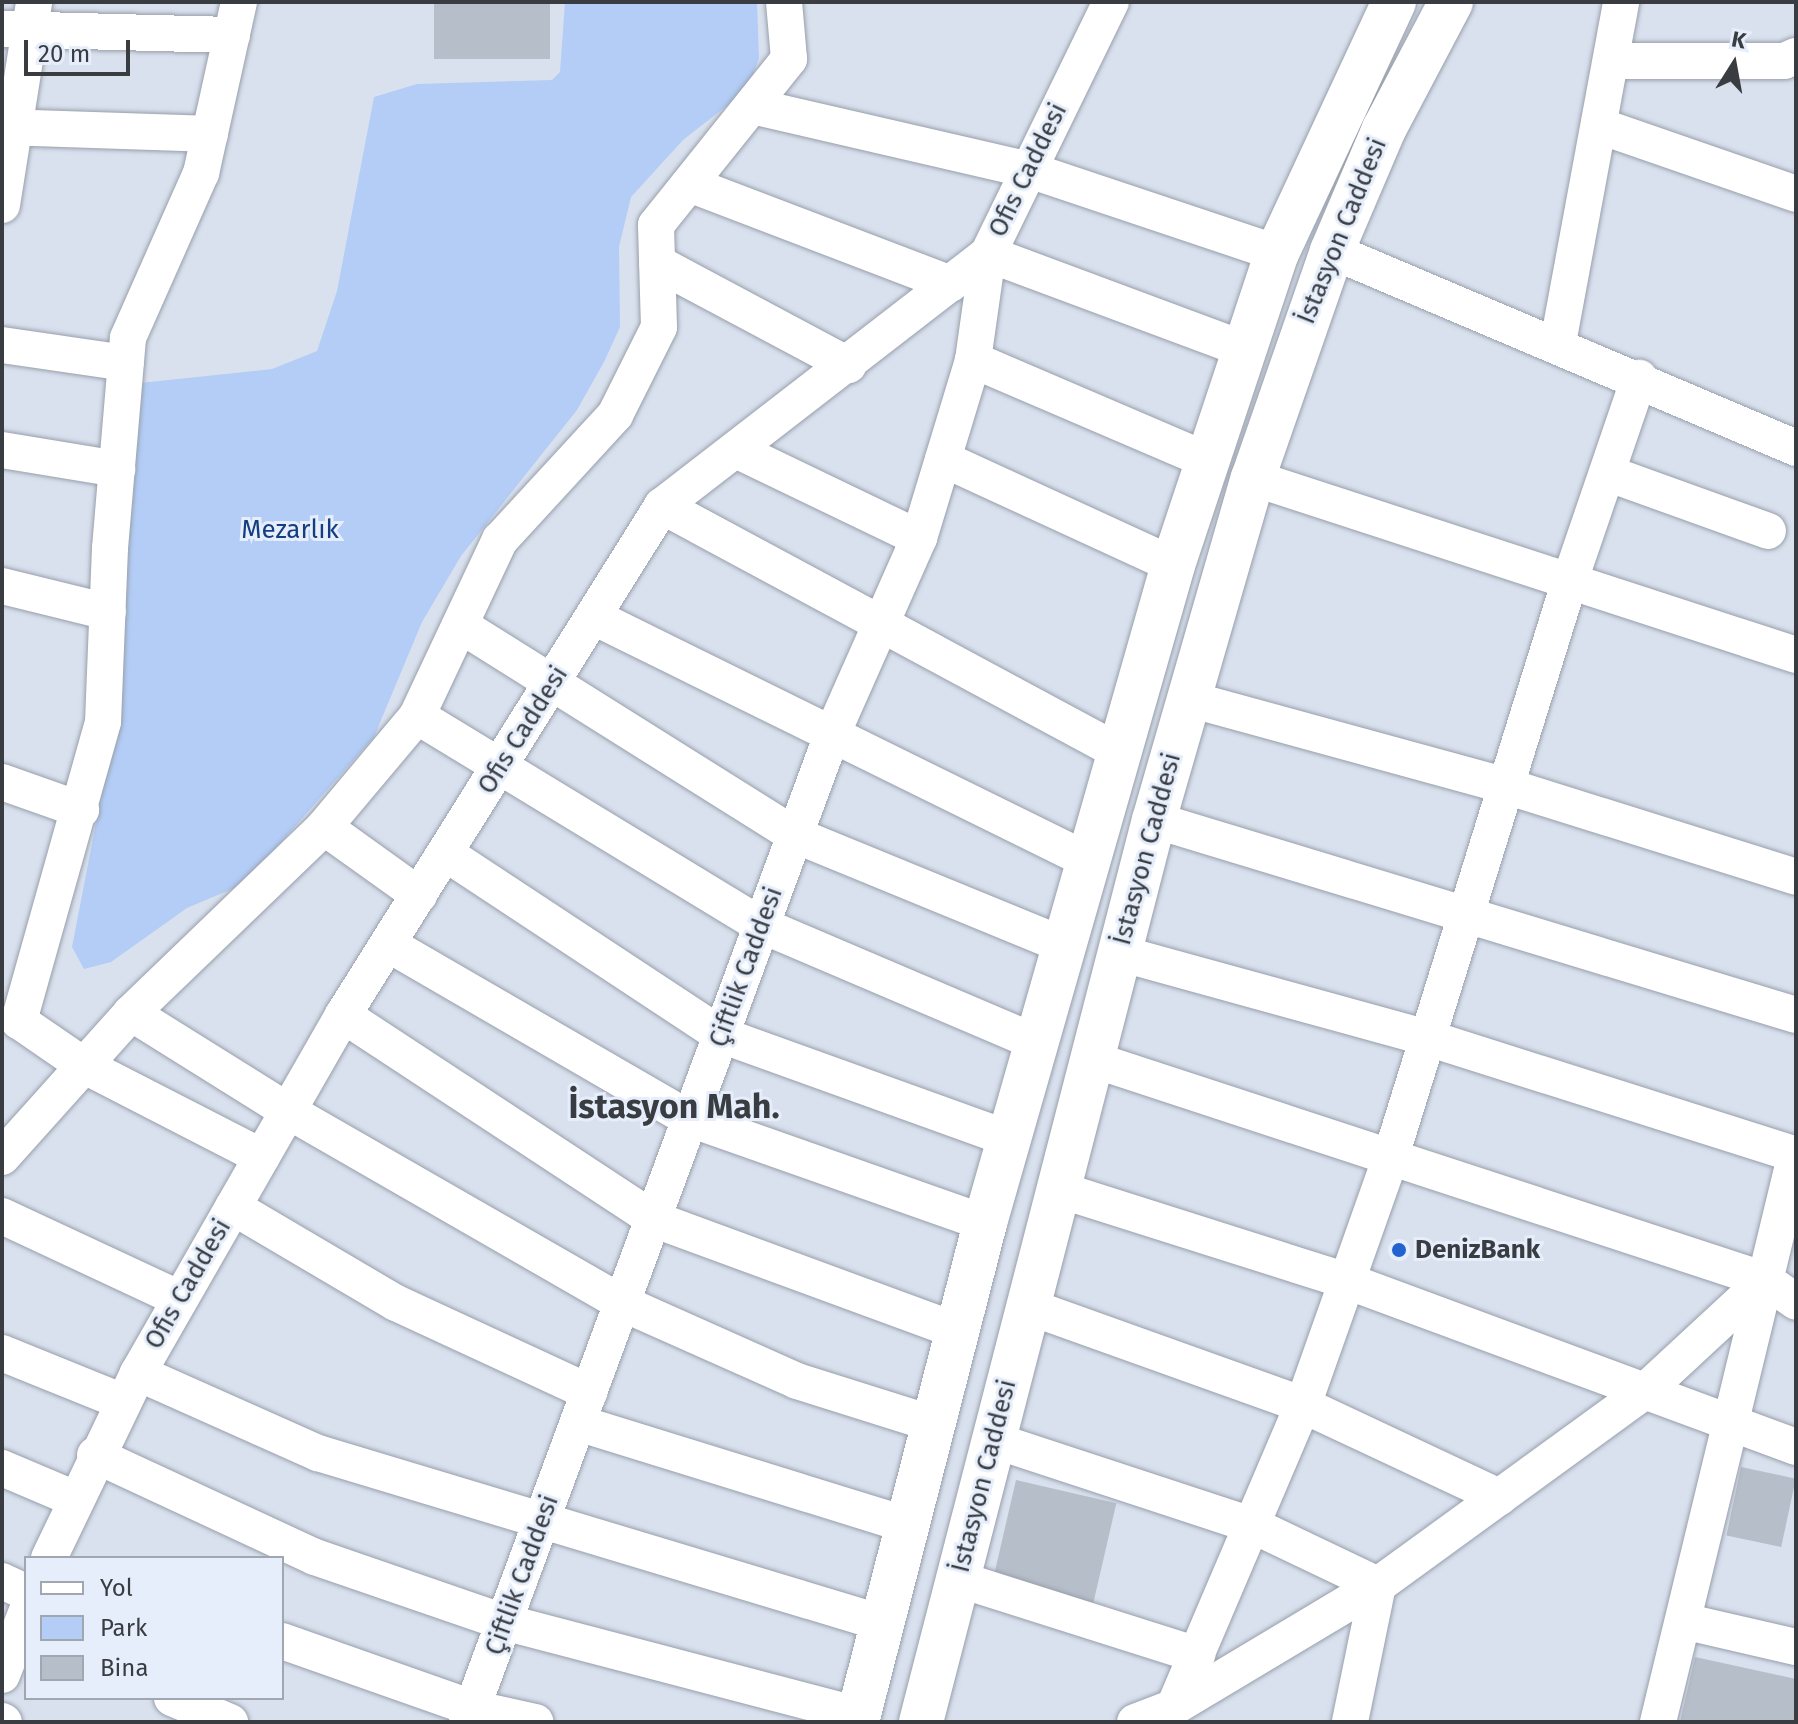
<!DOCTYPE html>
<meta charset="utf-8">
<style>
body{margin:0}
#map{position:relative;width:1798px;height:1724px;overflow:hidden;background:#d9e1ee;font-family:"Fira Sans",sans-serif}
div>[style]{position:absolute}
.green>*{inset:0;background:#b3cdf7}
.building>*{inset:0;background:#b6beca;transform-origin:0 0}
.roads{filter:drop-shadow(0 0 2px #989fab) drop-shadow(0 0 2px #989fab)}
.minor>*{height:36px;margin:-18px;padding:0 18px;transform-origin:18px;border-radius:18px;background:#fff}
.secondary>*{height:44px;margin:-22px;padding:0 22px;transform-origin:22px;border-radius:22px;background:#fff}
.dots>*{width:22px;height:22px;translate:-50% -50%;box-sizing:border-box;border:4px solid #e6eefb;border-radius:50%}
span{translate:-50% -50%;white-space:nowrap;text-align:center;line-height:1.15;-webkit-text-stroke:6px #e6eefb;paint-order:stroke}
.street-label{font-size:26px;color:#393d42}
.park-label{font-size:26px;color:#143d82}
.poi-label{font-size:26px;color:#393d42;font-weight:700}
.left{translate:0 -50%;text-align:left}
.district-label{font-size:34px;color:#393d42;font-weight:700}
.frame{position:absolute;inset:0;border:4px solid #393d42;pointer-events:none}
.legend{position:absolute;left:24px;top:1556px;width:260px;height:144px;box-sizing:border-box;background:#e6eefb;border:2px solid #a1a7b1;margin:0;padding:10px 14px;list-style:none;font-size:24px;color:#393d42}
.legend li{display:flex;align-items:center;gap:16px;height:40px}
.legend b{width:40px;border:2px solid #a1a7b1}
.north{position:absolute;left:1694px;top:24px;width:80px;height:80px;-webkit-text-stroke:6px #e6eefb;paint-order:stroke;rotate:11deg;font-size:22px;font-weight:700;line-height:32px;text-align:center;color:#393d42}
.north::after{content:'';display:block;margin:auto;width:28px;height:36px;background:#393d42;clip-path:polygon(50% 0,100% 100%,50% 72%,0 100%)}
.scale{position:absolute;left:24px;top:40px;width:106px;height:36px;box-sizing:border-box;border:4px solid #393d42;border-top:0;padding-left:10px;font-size:24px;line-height:28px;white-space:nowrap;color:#393d42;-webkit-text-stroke:6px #e6eefb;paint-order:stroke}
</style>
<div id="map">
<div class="green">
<div style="clip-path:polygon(565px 2px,757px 2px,759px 58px,747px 90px,683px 140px,631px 197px,619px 247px,620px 327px,604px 362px,577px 410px,461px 556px,422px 622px,374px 737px,244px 884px,187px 908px,111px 962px,84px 969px,72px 947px,117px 714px,140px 383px,272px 369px,317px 351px,337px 291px,374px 97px,417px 84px,552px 80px,560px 72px)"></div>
</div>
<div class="building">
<div style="left:434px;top:2px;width:116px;height:57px"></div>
<div style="left:1741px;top:1467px;width:56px;height:70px;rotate:12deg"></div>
<div style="left:1016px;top:1480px;width:103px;height:105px;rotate:13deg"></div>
<div style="clip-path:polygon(1695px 1657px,1796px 1679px,1796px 1722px,1680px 1722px)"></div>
</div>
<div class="roads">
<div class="minor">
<div style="left:239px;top:2px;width:175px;rotate:102.5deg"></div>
<div style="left:201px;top:173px;width:180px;rotate:113.9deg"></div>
<div style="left:128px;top:338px;width:211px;rotate:94.9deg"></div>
<div style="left:110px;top:548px;width:174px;rotate:92.3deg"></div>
<div style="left:103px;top:722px;width:311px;rotate:105.7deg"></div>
<div style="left:19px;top:1021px;width:78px;rotate:34.5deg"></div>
<div style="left:83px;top:1065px;width:201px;rotate:27.2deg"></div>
<div style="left:2px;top:29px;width:230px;rotate:1.5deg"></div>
<div style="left:1613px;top:61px;width:171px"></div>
<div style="left:1784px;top:61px;width:13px;rotate:-23deg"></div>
<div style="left:752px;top:106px;width:284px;rotate:13deg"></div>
<div style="left:1029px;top:170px;width:262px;rotate:18.5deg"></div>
<div style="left:1600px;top:126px;width:207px;rotate:19.1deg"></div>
<div style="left:2px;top:127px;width:208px;rotate:1.9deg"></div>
<div style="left:689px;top:184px;width:280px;rotate:20.9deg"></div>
<div style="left:2px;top:205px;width:206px;rotate:-81deg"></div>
<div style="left:1332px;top:251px;width:504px;rotate:23deg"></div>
<div style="left:657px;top:263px;width:217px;rotate:28.1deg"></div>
<div style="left:1558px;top:343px;width:347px;rotate:-79.5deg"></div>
<div style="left:2px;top:345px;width:125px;rotate:8.3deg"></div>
<div style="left:973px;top:360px;width:254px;rotate:23.2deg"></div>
<div style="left:2px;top:450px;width:117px;rotate:9.4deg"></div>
<div style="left:736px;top:450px;width:203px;rotate:25.7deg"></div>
<div style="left:943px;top:459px;width:253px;rotate:24.7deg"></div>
<div style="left:1607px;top:473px;width:171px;rotate:19.8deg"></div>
<div style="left:1253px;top:478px;width:571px;rotate:18.05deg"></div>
<div style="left:662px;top:506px;width:521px;rotate:28.29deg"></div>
<div style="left:2px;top:586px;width:109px;rotate:13.8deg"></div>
<div style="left:594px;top:617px;width:554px;rotate:26.24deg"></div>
<div style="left:460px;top:625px;width:395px;rotate:32.1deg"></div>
<div style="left:795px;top:835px;width:293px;rotate:22.3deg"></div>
<div style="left:1189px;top:699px;width:329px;rotate:15.3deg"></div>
<div style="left:1506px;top:786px;width:304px;rotate:17.4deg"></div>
<div style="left:417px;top:716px;width:403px;rotate:31.3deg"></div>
<div style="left:761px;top:925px;width:300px;rotate:23.1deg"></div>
<div style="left:2px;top:782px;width:84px;rotate:19.5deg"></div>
<div style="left:1154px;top:820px;width:671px;rotate:16.9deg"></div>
<div style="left:324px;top:827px;width:117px;rotate:35.6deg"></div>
<div style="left:445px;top:853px;width:331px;rotate:33.4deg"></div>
<div style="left:721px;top:1035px;width:307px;rotate:19.8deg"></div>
<div style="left:388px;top:944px;width:349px;rotate:30.1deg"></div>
<div style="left:690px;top:1119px;width:313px;rotate:19.4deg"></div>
<div style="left:1119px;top:953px;width:320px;rotate:15.4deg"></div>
<div style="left:1428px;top:1038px;width:386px;rotate:17.6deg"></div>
<div style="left:131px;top:1013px;width:185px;rotate:32deg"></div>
<div style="left:288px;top:1111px;width:385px;rotate:29.9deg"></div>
<div style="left:622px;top:1303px;width:192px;rotate:24deg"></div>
<div style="left:797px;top:1381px;width:143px;rotate:17.5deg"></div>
<div style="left:343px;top:1015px;width:371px;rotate:33.3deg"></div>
<div style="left:653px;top:1219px;width:325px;rotate:20.2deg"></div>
<div style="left:1091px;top:1059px;width:709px;rotate:18.15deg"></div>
<div style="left:1765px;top:1280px;width:38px;rotate:35deg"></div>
<div style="left:2px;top:1157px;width:193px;rotate:-48.1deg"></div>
<div style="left:131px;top:1013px;width:268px;rotate:-43.9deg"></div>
<div style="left:324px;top:827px;width:145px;rotate:-50deg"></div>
<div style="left:417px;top:716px;width:195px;rotate:-64.8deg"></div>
<div style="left:500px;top:540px;width:170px;rotate:-47.4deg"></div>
<div style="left:615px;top:415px;width:98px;rotate:-63.4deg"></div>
<div style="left:659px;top:327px;width:102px;rotate:-91.7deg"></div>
<div style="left:656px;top:225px;width:213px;rotate:-51.3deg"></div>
<div style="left:789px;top:59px;width:57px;rotate:-95deg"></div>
<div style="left:1057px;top:1189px;width:304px;rotate:17.6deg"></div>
<div style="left:1347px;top:1281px;width:479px;rotate:20.3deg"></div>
<div style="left:233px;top:1207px;width:189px;rotate:30.5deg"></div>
<div style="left:396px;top:1303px;width:213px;rotate:24.8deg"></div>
<div style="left:2px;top:1216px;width:196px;rotate:25deg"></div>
<div style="left:1027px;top:1306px;width:293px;rotate:19.7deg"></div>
<div style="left:1303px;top:1405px;width:217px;rotate:25.1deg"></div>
<div style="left:2px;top:1353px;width:131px;rotate:22deg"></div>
<div style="left:138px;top:1373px;width:197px;rotate:24deg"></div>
<div style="left:318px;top:1453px;width:589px;rotate:16.77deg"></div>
<div style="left:578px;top:1423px;width:344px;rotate:17.2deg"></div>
<div style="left:993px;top:1440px;width:273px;rotate:18.2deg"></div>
<div style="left:1252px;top:1525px;width:140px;rotate:25.5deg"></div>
<div style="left:1378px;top:1585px;width:140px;rotate:101.6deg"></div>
<div style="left:95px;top:1455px;width:242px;rotate:24.9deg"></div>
<div style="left:315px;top:1557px;width:200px;rotate:19deg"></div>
<div style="left:504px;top:1622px;width:367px;rotate:14.7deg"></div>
<div style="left:2px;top:1468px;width:79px;rotate:23deg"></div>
<div style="left:49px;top:1558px;width:205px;rotate:-64.3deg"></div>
<div style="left:138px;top:1373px;width:413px;rotate:-60.2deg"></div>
<div style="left:343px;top:1015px;width:601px;rotate:-57.92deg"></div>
<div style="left:662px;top:506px;width:412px;rotate:-37.7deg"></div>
<div style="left:988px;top:254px;width:280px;rotate:-64deg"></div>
<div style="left:958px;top:1579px;width:251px;rotate:17.6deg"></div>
<div style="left:2px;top:1581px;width:26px;rotate:25deg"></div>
<div style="left:1683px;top:1621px;width:116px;rotate:13deg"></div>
<div style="left:282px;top:1641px;width:201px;rotate:19.4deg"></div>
<div style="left:472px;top:1708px;width:65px;rotate:12.5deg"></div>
<div style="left:2px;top:1675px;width:66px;rotate:-68.8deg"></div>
<div style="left:172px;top:1698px;width:63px;rotate:22.5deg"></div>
<div style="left:1174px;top:1707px;width:328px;rotate:-66.9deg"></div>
<div style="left:1303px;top:1405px;width:264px;rotate:-70.5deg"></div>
<div style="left:1391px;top:1156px;width:600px;rotate:-72.74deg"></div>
<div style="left:1569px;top:583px;width:217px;rotate:-71.1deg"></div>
<div style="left:2px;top:1721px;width:2px;rotate:27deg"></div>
<div style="left:467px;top:1722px;width:1055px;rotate:-69.71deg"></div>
<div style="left:833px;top:732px;width:212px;rotate:-66.1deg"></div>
<div style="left:919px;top:538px;width:186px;rotate:-73.1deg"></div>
<div style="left:973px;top:360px;width:107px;rotate:-81.9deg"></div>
<div style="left:988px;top:254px;width:272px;rotate:20.4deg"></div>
<div style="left:1135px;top:1722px;width:42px;rotate:-21deg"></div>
<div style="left:1174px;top:1707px;width:238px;rotate:-30.9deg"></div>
<div style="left:1378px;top:1585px;width:329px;rotate:-36deg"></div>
<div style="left:1644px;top:1392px;width:165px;rotate:-42.8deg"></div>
<div style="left:1658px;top:1722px;width:585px;rotate:-76.37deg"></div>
</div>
<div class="secondary">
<div style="left:857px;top:1722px;width:515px;rotate:-75.61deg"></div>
<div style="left:985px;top:1223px;width:684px;rotate:-74.05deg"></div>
<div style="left:1173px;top:565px;width:329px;rotate:-71.6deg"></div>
<div style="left:1277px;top:253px;width:277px;rotate:-65deg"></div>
<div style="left:921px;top:1722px;width:932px;rotate:-75.52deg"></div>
<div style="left:1154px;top:820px;width:356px;rotate:-73.9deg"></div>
<div style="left:1253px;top:478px;width:240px;rotate:-70.8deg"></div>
<div style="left:1332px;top:251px;width:133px;rotate:-66.9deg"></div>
<div style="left:1384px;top:129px;width:144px;rotate:-62.2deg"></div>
</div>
</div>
<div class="dots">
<div style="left:1399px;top:1250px;background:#2263d0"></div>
</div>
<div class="street-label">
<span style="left:1028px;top:170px;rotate:-64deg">Ofis Caddesi</span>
<span style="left:1342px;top:231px;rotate:-68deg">İstasyon Caddesi</span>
<span style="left:523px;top:730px;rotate:-58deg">Ofis Caddesi</span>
<span style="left:1147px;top:849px;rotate:-75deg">İstasyon Caddesi</span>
<span style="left:746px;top:967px;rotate:-70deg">Çiftlik Caddesi</span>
<span style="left:188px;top:1284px;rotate:-60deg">Ofis Caddesi</span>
<span style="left:984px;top:1476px;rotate:-76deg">İstasyon Caddesi</span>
<span style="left:522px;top:1575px;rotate:-70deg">Çiftlik Caddesi</span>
</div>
<div class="park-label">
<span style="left:290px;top:530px">Mezarlık</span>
</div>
<div class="poi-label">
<span class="left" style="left:1415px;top:1250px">DenizBank</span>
</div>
<div class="district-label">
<span style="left:674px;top:1107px">İstasyon Mah.</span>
</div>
<div class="frame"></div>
<ul class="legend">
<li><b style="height:10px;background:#fff"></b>Yol</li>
<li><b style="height:22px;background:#b3cdf7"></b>Park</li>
<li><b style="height:22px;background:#b6beca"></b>Bina</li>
</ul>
<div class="north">K</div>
<div class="scale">20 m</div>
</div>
